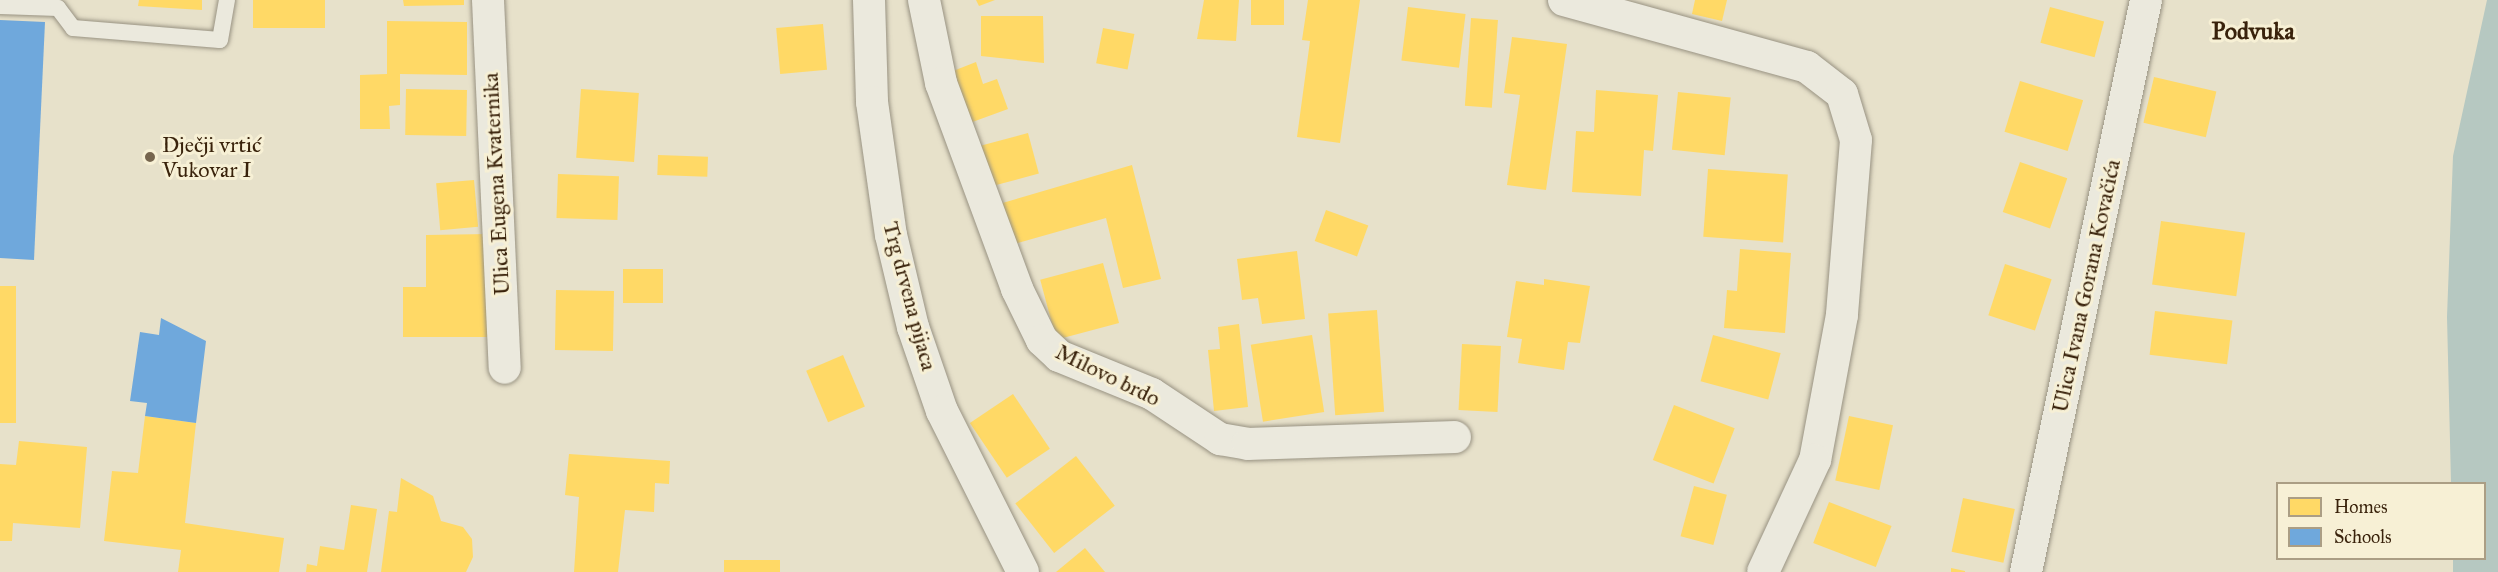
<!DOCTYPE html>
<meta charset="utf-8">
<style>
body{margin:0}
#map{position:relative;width:2498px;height:572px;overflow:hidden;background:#e7e1ca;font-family:"IM FELL Great Primer",serif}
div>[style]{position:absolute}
.water>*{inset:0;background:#b6c8c1}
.homes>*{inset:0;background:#ffd966;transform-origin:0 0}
.schools>*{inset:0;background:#6fa8dc}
.roads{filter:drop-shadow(0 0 2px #989282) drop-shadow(0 0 2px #989282)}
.lane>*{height:16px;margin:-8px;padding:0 8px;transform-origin:8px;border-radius:8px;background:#ebe9dd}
.street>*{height:32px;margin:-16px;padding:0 16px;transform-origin:16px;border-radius:16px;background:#ebe9dd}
.dots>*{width:16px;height:16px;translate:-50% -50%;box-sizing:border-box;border:3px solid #f7f0d5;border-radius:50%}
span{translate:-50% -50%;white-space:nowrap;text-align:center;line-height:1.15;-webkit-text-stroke:6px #f7f0d5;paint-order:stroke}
.poi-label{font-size:22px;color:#39220b}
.left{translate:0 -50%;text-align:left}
.street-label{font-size:22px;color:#39220b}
.neighbourhood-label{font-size:24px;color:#39220b;font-weight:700}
.legend{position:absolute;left:2276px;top:482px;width:210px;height:78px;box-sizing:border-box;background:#f7f0d5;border:2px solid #ab9e84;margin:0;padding:8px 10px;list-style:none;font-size:18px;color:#39220b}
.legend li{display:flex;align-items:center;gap:12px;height:30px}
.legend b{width:30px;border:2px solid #ab9e84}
</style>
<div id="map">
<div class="water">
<div style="clip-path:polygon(2487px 0,2498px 0,2498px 572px,2453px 572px,2453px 559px,2484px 558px,2484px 484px,2451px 483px,2447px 317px,2453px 156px)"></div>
</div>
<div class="homes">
<div style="clip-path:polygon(139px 0,202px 0,202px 10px,138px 6px)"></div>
<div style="left:253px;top:0;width:72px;height:28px"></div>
<div style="clip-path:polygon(403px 0,464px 0,464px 5px,404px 6px)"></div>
<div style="clip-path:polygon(976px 0,995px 0,979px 6px)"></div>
<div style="clip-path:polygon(1204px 0,1239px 0,1236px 41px,1197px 39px)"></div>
<div style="left:1251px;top:0;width:33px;height:25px"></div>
<div style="clip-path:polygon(1308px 0,1360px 0,1340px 143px,1297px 137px,1310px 41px,1302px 40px)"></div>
<div style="clip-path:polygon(1695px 0,1727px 0,1722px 21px,1692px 14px)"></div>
<div style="left:1408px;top:7px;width:58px;height:54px;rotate:7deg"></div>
<div style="left:2050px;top:7px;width:56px;height:37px;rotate:15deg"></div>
<div style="clip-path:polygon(981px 16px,1043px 16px,1044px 63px,981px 56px)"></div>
<div style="left:1471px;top:18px;width:27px;height:88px;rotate:4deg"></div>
<div style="clip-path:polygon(387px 21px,467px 22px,467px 75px,400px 74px,400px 105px,389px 106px,390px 129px,360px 129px,360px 75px,387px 74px)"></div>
<div style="left:823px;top:24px;width:46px;height:47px;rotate:85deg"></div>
<div style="left:1103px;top:28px;width:32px;height:36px;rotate:11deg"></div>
<div style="clip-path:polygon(1512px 37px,1567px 44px,1546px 190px,1507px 185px,1520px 95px,1504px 93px)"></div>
<div style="clip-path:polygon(976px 62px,983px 84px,997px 79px,1008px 109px,967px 124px,948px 73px)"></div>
<div style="left:2154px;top:77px;width:64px;height:47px;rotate:13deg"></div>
<div style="left:2020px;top:81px;width:66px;height:53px;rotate:17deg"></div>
<div style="left:406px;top:89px;width:61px;height:46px;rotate:1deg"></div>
<div style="left:581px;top:89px;width:58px;height:69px;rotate:4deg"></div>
<div style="clip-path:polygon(1596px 90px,1658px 95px,1653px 151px,1644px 150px,1641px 196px,1572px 192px,1576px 131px,1594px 132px)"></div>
<div style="left:1678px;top:92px;width:53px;height:58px;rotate:6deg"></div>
<div style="left:1028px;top:133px;width:42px;height:54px;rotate:75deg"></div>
<div style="left:658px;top:155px;width:50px;height:20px;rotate:2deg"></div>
<div style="left:2020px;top:162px;width:50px;height:53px;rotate:19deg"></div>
<div style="clip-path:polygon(1132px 165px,1161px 279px,1123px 288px,1106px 218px,1011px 245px,999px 204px)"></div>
<div style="left:1708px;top:169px;width:80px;height:68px;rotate:4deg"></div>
<div style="left:558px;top:174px;width:61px;height:44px;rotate:2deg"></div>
<div style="left:474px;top:180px;width:47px;height:38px;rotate:85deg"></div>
<div style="left:1326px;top:210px;width:45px;height:33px;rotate:20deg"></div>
<div style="left:2161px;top:221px;width:85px;height:64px;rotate:8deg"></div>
<div style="clip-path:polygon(489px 234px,489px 337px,403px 337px,403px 287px,426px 287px,426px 235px)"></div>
<div style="clip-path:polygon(1740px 249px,1791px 253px,1785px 333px,1724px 328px,1727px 290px,1737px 291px)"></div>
<div style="clip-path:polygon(1297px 251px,1305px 319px,1262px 324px,1258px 298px,1242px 300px,1237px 259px)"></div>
<div style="left:1103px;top:263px;width:62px;height:65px;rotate:75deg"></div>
<div style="left:2005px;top:264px;width:49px;height:54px;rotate:18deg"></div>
<div style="left:623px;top:269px;width:40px;height:34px"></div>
<div style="clip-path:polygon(1544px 279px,1590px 286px,1580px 343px,1568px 342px,1564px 370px,1518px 363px,1522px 339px,1507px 337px,1516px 281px,1544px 285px)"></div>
<div style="left:0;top:286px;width:16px;height:137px"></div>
<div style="left:556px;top:290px;width:58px;height:60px;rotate:1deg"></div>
<div style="left:1377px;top:310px;width:102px;height:49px;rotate:86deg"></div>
<div style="left:2155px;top:311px;width:78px;height:44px;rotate:7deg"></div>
<div style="clip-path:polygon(1239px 324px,1248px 407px,1214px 411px,1208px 350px,1220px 349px,1218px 327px)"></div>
<div style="left:1312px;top:335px;width:78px;height:62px;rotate:81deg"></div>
<div style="left:1713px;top:335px;width:70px;height:48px;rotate:15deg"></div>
<div style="left:1462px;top:344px;width:39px;height:66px;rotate:3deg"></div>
<div style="left:843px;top:355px;width:56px;height:40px;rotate:67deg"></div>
<div style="left:1013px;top:394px;width:66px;height:52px;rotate:56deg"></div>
<div style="left:1674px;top:405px;width:65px;height:59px;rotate:21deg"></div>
<div style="clip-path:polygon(145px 416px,196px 423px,185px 523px,284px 538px,279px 572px,178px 572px,181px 550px,104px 541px,112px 471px,138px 473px)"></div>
<div style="left:1849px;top:416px;width:45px;height:66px;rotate:12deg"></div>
<div style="clip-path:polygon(19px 441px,87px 447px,80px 528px,13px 523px,12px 541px,0 541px,0 464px,16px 465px)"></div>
<div style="clip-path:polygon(569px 454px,670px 461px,669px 484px,655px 483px,654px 512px,625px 510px,618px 572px,574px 572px,579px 497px,565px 495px)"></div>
<div style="left:1076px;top:456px;width:63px;height:77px;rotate:52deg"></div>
<div style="clip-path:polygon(401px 478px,433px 496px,441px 521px,463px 527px,472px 539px,473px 557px,466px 572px,381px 572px,389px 511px,397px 512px)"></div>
<div style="left:1694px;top:486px;width:34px;height:52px;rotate:15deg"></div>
<div style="left:1963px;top:498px;width:53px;height:55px;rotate:12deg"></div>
<div style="left:1829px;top:502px;width:67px;height:44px;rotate:21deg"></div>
<div style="clip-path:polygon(351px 505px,377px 509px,367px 572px,306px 572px,307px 564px,317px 566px,320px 546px,344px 550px)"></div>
<div style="clip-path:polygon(1085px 548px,1105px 572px,1056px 572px)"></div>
<div style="left:724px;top:560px;width:56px;height:12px"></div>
<div style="clip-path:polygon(1951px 568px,1965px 571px,1965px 572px,1951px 572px)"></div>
</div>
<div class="schools">
<div style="clip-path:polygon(0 20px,45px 22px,34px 260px,0 258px)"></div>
<div style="clip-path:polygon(161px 318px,206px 341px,196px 423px,145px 416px,147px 403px,130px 401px,140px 332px,159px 335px)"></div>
</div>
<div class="roads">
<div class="lane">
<div style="left:0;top:6px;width:58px;rotate:2deg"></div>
<div style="left:58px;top:8px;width:25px;rotate:53deg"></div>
<div style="left:73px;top:28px;width:147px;rotate:4.7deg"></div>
<div style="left:220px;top:40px;width:41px;rotate:-80.1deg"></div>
</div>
<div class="street">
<div style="left:488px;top:0;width:368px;rotate:87.4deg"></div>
<div style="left:869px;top:0;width:102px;rotate:88.3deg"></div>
<div style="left:872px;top:102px;width:134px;rotate:81.9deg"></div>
<div style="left:891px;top:235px;width:95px;rotate:76.6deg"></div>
<div style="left:913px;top:327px;width:89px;rotate:71deg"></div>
<div style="left:942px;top:411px;width:180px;rotate:63.3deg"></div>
<div style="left:924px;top:0;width:85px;rotate:78.4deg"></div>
<div style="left:941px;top:83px;width:220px;rotate:69.7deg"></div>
<div style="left:1017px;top:289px;width:57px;rotate:63.9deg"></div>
<div style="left:1042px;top:340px;width:23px;rotate:43deg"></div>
<div style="left:1059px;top:356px;width:100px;rotate:22.2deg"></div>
<div style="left:1152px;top:394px;width:82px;rotate:33.5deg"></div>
<div style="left:1220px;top:439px;width:28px;rotate:10deg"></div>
<div style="left:1248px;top:444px;width:207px;rotate:-1.9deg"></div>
<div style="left:1564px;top:0;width:252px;rotate:15.4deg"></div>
<div style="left:1807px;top:67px;width:44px;rotate:37.6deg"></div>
<div style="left:1842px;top:94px;width:48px;rotate:73.1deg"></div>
<div style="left:1856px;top:140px;width:176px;rotate:94.6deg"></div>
<div style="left:1842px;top:315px;width:147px;rotate:100.5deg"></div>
<div style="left:1815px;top:460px;width:123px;rotate:114.9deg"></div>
<div style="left:2026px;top:572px;width:584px;rotate:-78.15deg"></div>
</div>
</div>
<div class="dots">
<div style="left:150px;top:157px;background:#76654e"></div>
</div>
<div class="poi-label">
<span class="left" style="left:162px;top:157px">Dječji vrtić<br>Vukovar I</span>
</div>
<div class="street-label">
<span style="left:496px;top:184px;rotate:-93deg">Ulica Eugena Kvaternika</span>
<span style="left:2086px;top:286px;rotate:-78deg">Ulica Ivana Gorana Kovačića</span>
<span style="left:910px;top:296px;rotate:75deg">Trg drvena pijaca</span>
<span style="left:1108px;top:375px;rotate:26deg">Milovo brdo</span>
</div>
<div class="neighbourhood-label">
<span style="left:2253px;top:32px">Podvuka</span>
</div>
<ul class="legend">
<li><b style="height:16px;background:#ffd966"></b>Homes</li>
<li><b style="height:16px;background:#6fa8dc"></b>Schools</li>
</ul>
</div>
